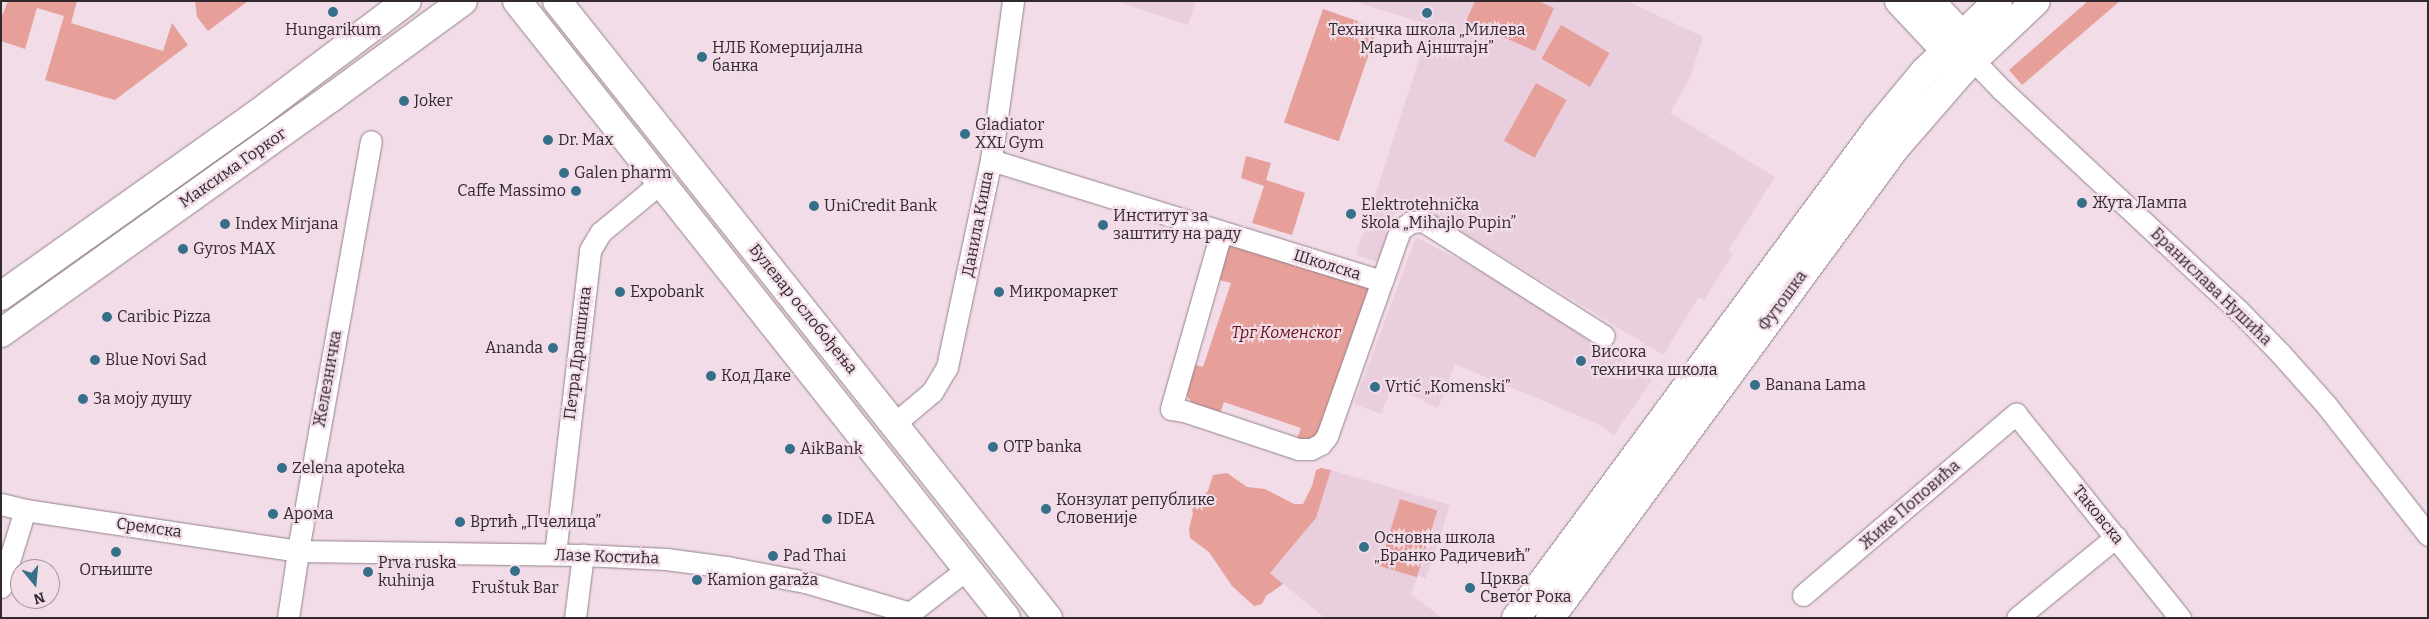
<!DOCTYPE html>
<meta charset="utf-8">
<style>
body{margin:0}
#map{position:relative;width:2429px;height:619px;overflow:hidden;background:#f1dce8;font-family:Bitter,serif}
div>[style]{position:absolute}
.built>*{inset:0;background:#e9cede}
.green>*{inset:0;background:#e6a099;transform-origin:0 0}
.roads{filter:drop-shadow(0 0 1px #94818c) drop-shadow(0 0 1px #94818c)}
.street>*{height:21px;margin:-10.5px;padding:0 10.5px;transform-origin:10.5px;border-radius:10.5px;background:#fff}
.secondary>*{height:28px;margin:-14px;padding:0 14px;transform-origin:14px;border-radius:14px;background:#fff}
.dots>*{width:14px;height:14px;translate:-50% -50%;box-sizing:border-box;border:2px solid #f1dce8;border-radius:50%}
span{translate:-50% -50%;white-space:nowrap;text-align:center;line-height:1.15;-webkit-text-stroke:4px #f1dce8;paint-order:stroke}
.poi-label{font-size:16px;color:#31292e}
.left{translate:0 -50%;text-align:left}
.right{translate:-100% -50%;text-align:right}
.street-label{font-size:16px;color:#31292e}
.park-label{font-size:16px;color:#650f12;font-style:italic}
.frame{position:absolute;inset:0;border:2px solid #31292e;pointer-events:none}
.north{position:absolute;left:10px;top:559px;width:50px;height:50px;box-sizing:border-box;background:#f1dce8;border:1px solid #a4949e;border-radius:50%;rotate:163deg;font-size:14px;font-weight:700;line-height:20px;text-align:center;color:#31292e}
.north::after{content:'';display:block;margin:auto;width:18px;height:22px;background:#366f89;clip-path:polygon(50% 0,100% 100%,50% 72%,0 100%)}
</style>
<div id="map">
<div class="built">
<div style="clip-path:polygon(1115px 1px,1196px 1px,1188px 25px)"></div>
<div style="clip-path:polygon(1352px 1px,1627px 1px,1703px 37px,1690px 78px,1670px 113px,1775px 177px,1728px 251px,1733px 254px,1704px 300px,1699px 297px,1663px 355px,1416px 204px,1396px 209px,1378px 262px,1356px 255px,1430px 25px)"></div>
<div style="clip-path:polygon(1416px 237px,1497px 280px,1614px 357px,1616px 355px,1652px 380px,1614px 435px,1596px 423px,1455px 364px,1438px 408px,1424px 403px,1425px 400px,1391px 388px,1381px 414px,1354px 404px)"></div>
<div style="clip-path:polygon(1331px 470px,1450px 505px,1426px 579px,1418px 575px,1411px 594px,1442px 618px,1325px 618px,1270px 573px,1316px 518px)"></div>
</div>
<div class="green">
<div style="clip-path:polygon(8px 1px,77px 1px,71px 23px,163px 51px,172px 23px,188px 45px,115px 100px,45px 80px,64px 16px,37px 8px,25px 49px,1px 41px,1px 18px)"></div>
<div style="clip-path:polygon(195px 1px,248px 1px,208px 31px,197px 17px)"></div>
<div style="clip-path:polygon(1475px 1px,1538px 1px,1554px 8px,1535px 51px,1466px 21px)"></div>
<div style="clip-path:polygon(2088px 1px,2120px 1px,2022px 85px,2009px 70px)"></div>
<div style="left:1323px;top:9px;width:58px;height:120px;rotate:19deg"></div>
<div style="left:1561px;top:25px;width:56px;height:39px;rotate:30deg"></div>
<div style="left:1536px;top:83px;width:35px;height:66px;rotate:29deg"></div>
<div style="clip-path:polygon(1246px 156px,1271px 163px,1266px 180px,1305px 193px,1292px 235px,1252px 223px,1264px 186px,1241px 178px)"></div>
<div style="clip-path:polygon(1233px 244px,1369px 288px,1323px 428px,1312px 439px,1296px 441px,1301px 428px,1224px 402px,1220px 413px,1192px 403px,1185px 393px,1189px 363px,1203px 367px,1231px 283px,1215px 279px,1226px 248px)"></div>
<div style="clip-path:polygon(1321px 468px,1331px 470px,1316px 518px,1270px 573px,1283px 584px,1266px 596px,1262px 604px,1254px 606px,1232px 586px,1209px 552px,1190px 538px,1189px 529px,1193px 513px,1191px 507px,1208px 491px,1213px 475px,1227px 473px,1247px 487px,1265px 489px,1294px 504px,1303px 504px,1312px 486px,1316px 470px)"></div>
<div style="left:1400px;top:499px;width:39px;height:70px;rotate:17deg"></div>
</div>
<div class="roads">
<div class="street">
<div style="left:1973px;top:60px;width:42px;rotate:46deg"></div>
<div style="left:2002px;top:90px;width:323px;rotate:43deg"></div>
<div style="left:2238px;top:310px;width:60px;rotate:45.7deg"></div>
<div style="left:2280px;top:353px;width:71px;rotate:48.4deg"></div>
<div style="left:2327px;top:406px;width:164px;rotate:51.9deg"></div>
<div style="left:991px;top:160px;width:409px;rotate:17.2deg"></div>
<div style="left:1382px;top:281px;width:54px;rotate:-70.6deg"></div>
<div style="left:1400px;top:230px;width:14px;rotate:-36deg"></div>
<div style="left:1411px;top:222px;width:12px;rotate:-5deg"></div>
<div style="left:1423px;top:221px;width:214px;rotate:32.4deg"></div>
<div style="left:1221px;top:233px;width:183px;rotate:105.9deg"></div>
<div style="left:1171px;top:409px;width:13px;rotate:9deg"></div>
<div style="left:1184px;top:411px;width:120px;rotate:18.4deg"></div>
<div style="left:1298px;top:449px;width:13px"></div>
<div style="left:1311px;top:449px;width:11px;rotate:-27deg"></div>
<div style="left:1321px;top:444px;width:10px;rotate:-53deg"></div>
<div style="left:1327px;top:436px;width:164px;rotate:-70.5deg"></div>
<div style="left:894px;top:424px;width:50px;rotate:-40.1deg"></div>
<div style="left:932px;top:392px;width:29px;rotate:-59deg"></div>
<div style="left:947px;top:367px;width:212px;rotate:-78deg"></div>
<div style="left:991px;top:160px;width:161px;rotate:-82.1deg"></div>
<div style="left:1px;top:504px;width:25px;rotate:14deg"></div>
<div style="left:25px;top:510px;width:276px;rotate:8.5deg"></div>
<div style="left:298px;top:551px;width:285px;rotate:0.8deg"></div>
<div style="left:583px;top:555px;width:83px;rotate:2.8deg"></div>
<div style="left:666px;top:559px;width:62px;rotate:7.5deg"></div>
<div style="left:727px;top:567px;width:79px;rotate:10.9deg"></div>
<div style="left:805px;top:582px;width:109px;rotate:16.4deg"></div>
<div style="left:555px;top:554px;width:306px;rotate:-83.4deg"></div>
<div style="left:590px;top:250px;width:21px;rotate:-59deg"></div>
<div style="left:601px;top:232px;width:77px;rotate:-39.7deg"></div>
<div style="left:1px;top:587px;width:81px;rotate:-72.7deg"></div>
<div style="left:1803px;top:595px;width:280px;rotate:-40.4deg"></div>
<div style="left:2016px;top:414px;width:262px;rotate:51.2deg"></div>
<div style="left:288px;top:618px;width:80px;rotate:-81.4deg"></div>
<div style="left:300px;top:539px;width:404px;rotate:-79.9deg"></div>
<div style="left:575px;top:618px;width:64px;rotate:-82.8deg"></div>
<div style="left:909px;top:618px;width:5px;rotate:-79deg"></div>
<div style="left:910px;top:613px;width:72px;rotate:-37.7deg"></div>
<div style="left:2017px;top:618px;width:128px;rotate:-39.3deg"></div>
</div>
<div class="secondary">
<div style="left:517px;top:1px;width:787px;rotate:51.6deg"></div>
<div style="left:557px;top:1px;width:789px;rotate:51.49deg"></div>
<div style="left:1899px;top:1px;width:67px;rotate:46.8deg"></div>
<div style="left:1945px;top:50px;width:18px;rotate:19deg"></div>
<div style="left:1930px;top:1px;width:45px;rotate:46.8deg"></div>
<div style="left:1961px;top:34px;width:17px;rotate:66deg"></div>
<div style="left:1px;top:296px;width:313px;rotate:-35.4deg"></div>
<div style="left:256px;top:115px;width:189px;rotate:-37.1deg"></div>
<div style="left:1px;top:333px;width:407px;rotate:-35.5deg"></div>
<div style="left:332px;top:97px;width:162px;rotate:-36.2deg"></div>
<div style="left:1516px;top:618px;width:608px;rotate:-53.56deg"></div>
<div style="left:1877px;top:129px;width:75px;rotate:-50.4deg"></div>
<div style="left:1925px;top:71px;width:101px;rotate:-43.8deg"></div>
<div style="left:1550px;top:618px;width:584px;rotate:-53.7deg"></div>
<div style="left:1896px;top:147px;width:102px;rotate:-49deg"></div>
<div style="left:1963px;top:70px;width:100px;rotate:-43.4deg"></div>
</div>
</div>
<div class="dots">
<div style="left:333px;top:12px;background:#366f89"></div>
<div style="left:1427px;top:13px;background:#366f89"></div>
<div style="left:702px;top:57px;background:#366f89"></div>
<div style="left:404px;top:101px;background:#366f89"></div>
<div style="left:965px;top:134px;background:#366f89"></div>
<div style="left:548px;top:140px;background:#366f89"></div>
<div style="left:564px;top:173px;background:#366f89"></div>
<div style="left:576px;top:191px;background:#366f89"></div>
<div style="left:2082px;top:203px;background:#366f89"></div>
<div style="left:814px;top:206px;background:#366f89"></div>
<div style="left:1351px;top:214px;background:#366f89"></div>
<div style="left:225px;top:224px;background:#366f89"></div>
<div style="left:1103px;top:225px;background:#366f89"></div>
<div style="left:183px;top:249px;background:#366f89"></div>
<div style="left:620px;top:292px;background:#366f89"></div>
<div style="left:999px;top:292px;background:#366f89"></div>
<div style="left:107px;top:317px;background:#366f89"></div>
<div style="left:553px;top:348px;background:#366f89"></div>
<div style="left:95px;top:360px;background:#366f89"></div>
<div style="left:1581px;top:361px;background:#366f89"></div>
<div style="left:711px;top:376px;background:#366f89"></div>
<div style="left:1755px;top:385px;background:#366f89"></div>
<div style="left:1375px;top:387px;background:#366f89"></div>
<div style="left:83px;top:399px;background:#366f89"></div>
<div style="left:993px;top:447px;background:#366f89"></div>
<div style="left:790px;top:449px;background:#366f89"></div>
<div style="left:282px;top:468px;background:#366f89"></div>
<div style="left:1046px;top:509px;background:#366f89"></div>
<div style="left:273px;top:514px;background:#366f89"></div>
<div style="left:827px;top:519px;background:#366f89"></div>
<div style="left:460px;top:522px;background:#366f89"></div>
<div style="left:1364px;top:547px;background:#366f89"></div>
<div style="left:116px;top:552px;background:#366f89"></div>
<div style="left:773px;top:556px;background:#366f89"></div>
<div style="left:515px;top:571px;background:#366f89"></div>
<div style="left:368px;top:572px;background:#366f89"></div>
<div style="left:697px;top:580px;background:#366f89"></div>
<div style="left:1470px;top:588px;background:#366f89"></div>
</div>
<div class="poi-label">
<span style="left:333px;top:30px">Hungarikum</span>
<span style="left:1427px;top:39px">Техничка школа „Милева<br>Марић Ајнштајн”</span>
<span class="left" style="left:712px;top:57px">НЛБ Комерцијална<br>банка</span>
<span class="left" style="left:414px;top:101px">Joker</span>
<span class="left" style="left:975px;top:134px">Gladiator<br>XXL Gym</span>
<span class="left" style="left:558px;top:140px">Dr. Max</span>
<span class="left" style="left:574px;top:173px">Galen pharm</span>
<span class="right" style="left:566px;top:191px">Caffe Massimo</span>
<span class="left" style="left:2092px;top:203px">Жута Лампа</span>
<span class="left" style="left:1361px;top:214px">Elektrotehnička<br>škola „Mihajlo Pupin”</span>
<span class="left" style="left:824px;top:206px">UniCredit Bank</span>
<span class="left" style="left:1113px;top:225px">Институт за<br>заштиту на раду</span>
<span class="left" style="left:235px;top:224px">Index Mirjana</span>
<span class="left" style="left:193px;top:249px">Gyros MAX</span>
<span class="left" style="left:630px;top:292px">Expobank</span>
<span class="left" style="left:1009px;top:292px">Микромаркет</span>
<span class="left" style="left:117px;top:317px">Caribic Pizza</span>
<span class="right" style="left:543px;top:348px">Ananda</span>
<span class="left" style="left:1591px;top:361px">Висока<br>техничка школа</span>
<span class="left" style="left:105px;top:360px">Blue Novi Sad</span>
<span class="left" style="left:721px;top:376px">Код Даке</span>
<span class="left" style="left:1765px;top:385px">Banana Lama</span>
<span class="left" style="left:1385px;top:387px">Vrtić „Komenski”</span>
<span class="left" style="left:93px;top:399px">За моју душу</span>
<span class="left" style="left:1003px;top:447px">OTP banka</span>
<span class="left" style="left:800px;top:449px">AikBank</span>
<span class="left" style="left:292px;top:468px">Zelena apoteka</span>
<span class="left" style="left:1056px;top:509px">Конзулат републике<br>Словеније</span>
<span class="left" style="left:283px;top:514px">Арома</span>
<span class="left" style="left:837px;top:519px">IDEA</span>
<span class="left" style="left:470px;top:522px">Вртић „Пчелица”</span>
<span class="left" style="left:1374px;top:547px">Основна школа<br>„Бранко Радичевић”</span>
<span class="left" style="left:783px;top:556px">Pad Thai</span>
<span class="left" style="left:378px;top:572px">Prva ruska<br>kuhinja</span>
<span style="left:116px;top:570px">Огњиште</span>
<span class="left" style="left:1480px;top:588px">Црква<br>Светог Рока</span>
<span class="left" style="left:707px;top:580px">Kamion garaža</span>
<span style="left:515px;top:588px">Fruštuk Bar</span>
</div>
<div class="street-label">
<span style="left:233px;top:168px;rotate:-35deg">Максима Горког</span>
<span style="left:978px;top:224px;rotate:-79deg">Данила Киша</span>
<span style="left:1327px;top:265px;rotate:17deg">Школска</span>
<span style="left:2211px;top:287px;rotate:44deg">Бранислава Нушића</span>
<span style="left:1783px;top:301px;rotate:-54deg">Футошка</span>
<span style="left:803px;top:309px;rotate:51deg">Булевар ослобођења</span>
<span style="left:578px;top:353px;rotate:-83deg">Петра Драпшина</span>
<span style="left:328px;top:379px;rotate:-80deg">Железничка</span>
<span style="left:1910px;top:505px;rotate:-41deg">Жике Поповића</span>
<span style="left:2098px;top:515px;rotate:51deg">Таковска</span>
<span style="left:149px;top:528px;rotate:8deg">Сремска</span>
<span style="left:607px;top:557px;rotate:2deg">Лазе Костића</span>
</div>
<div class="park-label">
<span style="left:1286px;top:333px">Трг Коменског</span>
</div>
<div class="frame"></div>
<div class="north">N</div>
</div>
